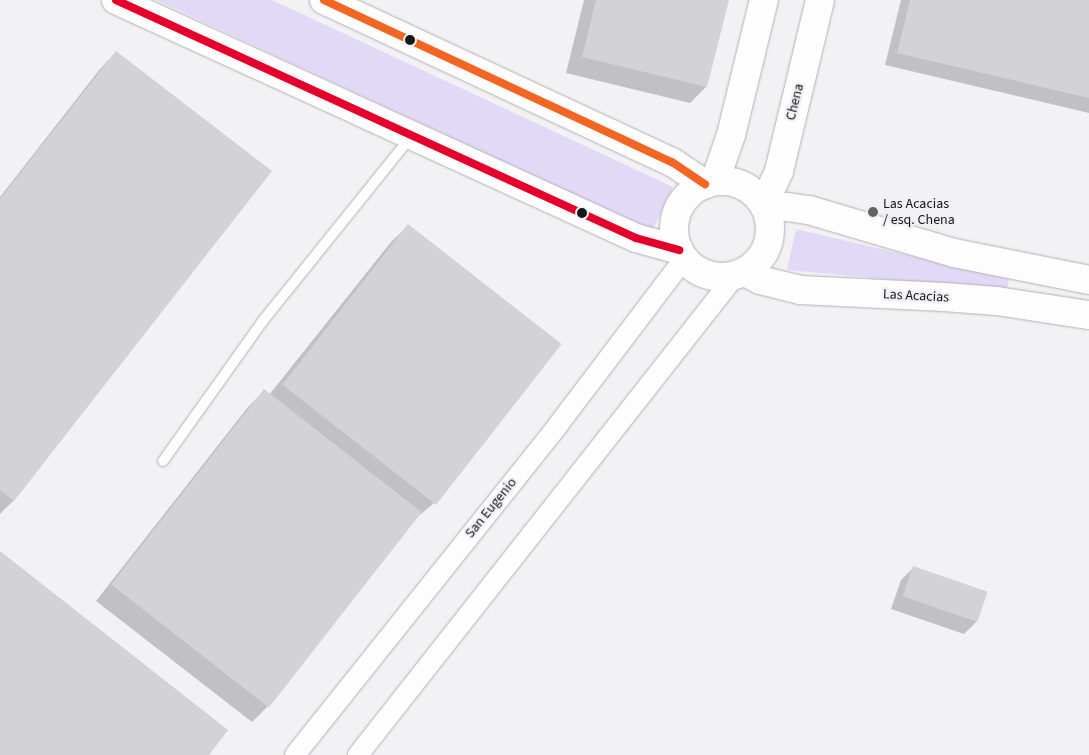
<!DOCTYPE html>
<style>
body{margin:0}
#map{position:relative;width:1089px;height:755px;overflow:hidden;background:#f2f1f3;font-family:"Source Sans 3",sans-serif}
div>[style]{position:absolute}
.green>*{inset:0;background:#e2d9f7}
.shadow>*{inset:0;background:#0003}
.building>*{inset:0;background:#d3d2d4;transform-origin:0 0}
.roads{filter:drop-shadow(0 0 1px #b2b1b3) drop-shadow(0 0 1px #b2b1b3)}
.lane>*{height:10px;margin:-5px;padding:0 5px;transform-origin:5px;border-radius:5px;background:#fdfdfd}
.street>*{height:20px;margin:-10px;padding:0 10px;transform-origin:10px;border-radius:10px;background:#fdfdfd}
.secondary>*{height:28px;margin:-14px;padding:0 14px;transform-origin:14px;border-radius:14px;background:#fdfdfd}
.secondary>.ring{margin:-14px;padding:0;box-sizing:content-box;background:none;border:28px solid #fdfdfd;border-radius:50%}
.bus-1>*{height:8px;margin:-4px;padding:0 4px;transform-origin:4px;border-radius:4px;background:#e4002b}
.bus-2>*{height:8px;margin:-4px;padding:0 4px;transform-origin:4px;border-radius:4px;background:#f26522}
.dots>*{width:14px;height:14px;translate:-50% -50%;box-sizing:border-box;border:2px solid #f1f0f4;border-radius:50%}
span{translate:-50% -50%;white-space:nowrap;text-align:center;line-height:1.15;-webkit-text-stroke:4.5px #f1f0f4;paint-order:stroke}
.street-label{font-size:14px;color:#161617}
.poi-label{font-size:14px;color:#161617}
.left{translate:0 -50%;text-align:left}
</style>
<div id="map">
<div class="green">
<div style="clip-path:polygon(156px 0,272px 0,673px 187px,652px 231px)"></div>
<div style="clip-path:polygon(796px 229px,1009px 279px,1007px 290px,787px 270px)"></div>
</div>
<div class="shadow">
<div style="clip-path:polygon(584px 0,727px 0,706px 87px,690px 103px,566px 73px)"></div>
<div style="clip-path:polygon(901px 0,1089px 0,1089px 113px,885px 65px)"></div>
<div style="clip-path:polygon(116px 52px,14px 500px,0 514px,0 197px,100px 69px)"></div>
<div style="clip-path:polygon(408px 226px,559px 346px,433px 504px,415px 519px,268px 706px,252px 722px,96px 601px,248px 407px,264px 391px,269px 395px,391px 242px)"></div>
<div style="clip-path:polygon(913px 568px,977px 621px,964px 634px,891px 609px,901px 580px)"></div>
</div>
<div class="building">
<div style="clip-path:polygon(596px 0,729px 0,707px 87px,582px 57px)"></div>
<div style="clip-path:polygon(910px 0,1089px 0,1089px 98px,897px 53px)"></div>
<div style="clip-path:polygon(116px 51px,272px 171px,14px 501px,0 490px,0 199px)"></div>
<div style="left:408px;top:224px;width:195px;height:204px;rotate:38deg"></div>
<div style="left:264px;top:389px;width:200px;height:248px;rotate:38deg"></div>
<div style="clip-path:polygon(0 551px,228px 730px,209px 755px,0 755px)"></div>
<div style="left:913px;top:566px;width:79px;height:32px;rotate:19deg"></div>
</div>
<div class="roads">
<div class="lane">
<div style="left:163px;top:461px;width:171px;rotate:-54.5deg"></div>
<div style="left:262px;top:322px;width:238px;rotate:-51.2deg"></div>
</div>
<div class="street">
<div style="left:295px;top:755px;width:422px;rotate:-51.4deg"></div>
<div style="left:558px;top:425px;width:208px;rotate:-52.8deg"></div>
<div style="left:358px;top:755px;width:610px;rotate:-51.8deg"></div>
</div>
<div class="secondary">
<div style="left:116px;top:0;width:572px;rotate:24.59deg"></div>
<div style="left:636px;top:238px;width:45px;rotate:15.6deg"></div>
<div style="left:324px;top:0;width:384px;rotate:25deg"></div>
<div style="left:672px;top:162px;width:40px;rotate:34deg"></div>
<div class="ring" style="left:674px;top:181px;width:68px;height:68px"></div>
<div style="left:715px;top:181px;width:49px;rotate:-70.8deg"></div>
<div style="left:731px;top:135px;width:139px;rotate:-76.3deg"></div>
<div style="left:762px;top:201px;width:8px;rotate:-45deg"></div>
<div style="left:768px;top:195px;width:26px;rotate:-65deg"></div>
<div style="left:779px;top:171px;width:176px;rotate:-76.5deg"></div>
<div style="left:767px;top:209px;width:20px;rotate:-6deg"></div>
<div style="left:787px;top:207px;width:22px;rotate:8deg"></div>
<div style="left:809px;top:210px;width:151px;rotate:16.5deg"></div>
<div style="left:954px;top:253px;width:138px;rotate:11.3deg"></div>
<div style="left:745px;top:272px;width:17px;rotate:28deg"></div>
<div style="left:760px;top:280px;width:41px;rotate:14deg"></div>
<div style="left:800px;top:290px;width:144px;rotate:2.8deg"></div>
<div style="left:944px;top:297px;width:53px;rotate:4.3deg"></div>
<div style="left:997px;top:301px;width:93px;rotate:8.7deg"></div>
</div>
</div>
<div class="bus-1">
<div style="left:116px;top:0;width:572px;rotate:24.59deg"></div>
<div style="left:636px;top:238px;width:45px;rotate:15.6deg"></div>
</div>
<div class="bus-2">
<div style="left:324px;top:0;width:384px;rotate:25deg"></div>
<div style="left:672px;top:162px;width:40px;rotate:34deg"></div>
</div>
<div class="dots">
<div style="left:410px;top:40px;background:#161617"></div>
<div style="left:873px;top:212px;background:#636364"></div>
<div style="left:582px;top:213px;background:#161617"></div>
</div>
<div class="street-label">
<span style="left:795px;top:102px;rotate:-76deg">Chena</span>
<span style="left:916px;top:296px;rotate:3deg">Las Acacias</span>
<span style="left:491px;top:508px;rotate:-51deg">San Eugenio</span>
</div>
<div class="poi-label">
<span class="left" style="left:883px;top:212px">Las Acacias<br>/ esq. Chena</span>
</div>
</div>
